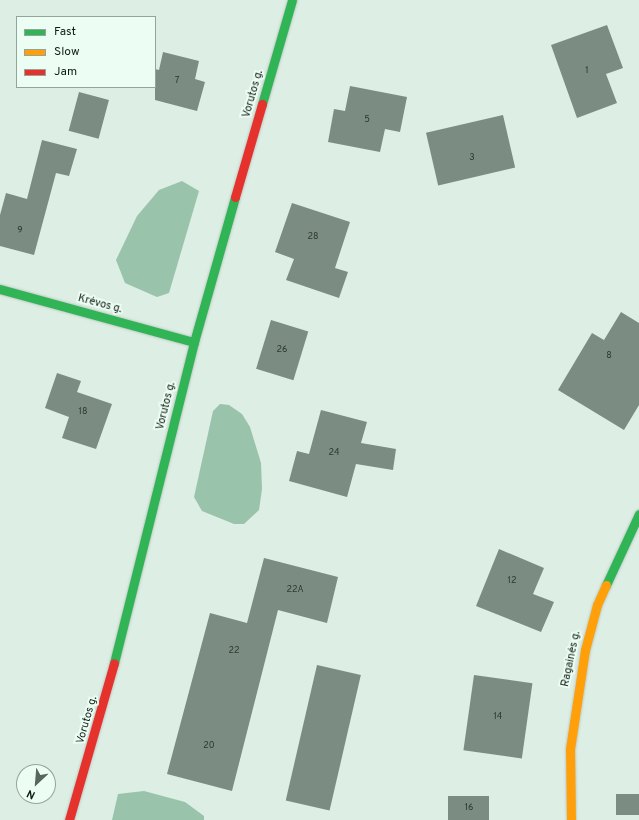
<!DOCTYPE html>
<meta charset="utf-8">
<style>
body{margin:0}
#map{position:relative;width:639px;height:820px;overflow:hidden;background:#ddeee4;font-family:Overpass,sans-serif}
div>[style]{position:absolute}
.water>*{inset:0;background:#9ac3ab}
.building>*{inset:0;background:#7b8c83;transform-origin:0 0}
.roads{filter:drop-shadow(0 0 1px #becbc4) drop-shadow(0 0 1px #becbc4)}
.fast>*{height:9px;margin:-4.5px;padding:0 4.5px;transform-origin:4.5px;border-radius:4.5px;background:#30b455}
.slow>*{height:9px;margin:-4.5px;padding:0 4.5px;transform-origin:4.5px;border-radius:4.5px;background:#ff9f0a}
.jam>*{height:9px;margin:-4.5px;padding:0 4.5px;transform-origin:4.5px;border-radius:4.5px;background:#e5322d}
span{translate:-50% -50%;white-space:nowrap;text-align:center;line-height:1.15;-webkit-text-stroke:4px #ecfef3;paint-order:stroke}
.number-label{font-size:9px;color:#2c3831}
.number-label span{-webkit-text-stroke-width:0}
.street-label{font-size:11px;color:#111c16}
.legend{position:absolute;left:16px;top:16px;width:140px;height:72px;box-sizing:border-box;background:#ecfef3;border:1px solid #94a49b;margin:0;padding:5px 7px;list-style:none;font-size:12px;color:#111c16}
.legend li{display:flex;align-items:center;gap:8px;height:20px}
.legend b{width:20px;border:1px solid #94a49b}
.north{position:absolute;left:16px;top:764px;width:40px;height:40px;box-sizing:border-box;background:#ecfef3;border:1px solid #94a49b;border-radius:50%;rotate:206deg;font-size:11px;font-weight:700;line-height:16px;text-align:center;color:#111c16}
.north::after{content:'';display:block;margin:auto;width:14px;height:18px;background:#58665e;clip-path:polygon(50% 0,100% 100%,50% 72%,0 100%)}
</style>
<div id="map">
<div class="water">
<div style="clip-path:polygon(182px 181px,199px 191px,169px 293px,157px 297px,125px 283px,116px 260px,137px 216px,159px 190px)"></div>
<div style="clip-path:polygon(220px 404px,229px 405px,242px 414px,250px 427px,261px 463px,262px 489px,259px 510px,244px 524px,234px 524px,202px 511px,194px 497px,213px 411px)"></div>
<div style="clip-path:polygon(144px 791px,185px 802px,204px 816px,204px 820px,112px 820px,118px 794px)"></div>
</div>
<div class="building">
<div style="clip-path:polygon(607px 25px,623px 68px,606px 74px,617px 103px,577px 118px,551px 45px)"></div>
<div style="clip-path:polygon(163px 52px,199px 61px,195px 79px,205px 82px,197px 111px,155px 100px,155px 69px,159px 70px)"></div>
<div style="clip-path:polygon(350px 86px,407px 97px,400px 132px,385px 129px,380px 152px,328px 142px,334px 109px,345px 111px)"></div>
<div style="left:79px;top:92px;width:31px;height:40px;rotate:15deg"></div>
<div style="left:503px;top:115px;width:54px;height:79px;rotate:77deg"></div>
<div style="clip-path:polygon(42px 140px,77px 149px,69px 176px,56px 173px,34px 255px,0 246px,0 215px,6px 193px,27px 199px)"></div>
<div style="clip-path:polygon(292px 203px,350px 222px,335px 268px,348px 272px,339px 298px,286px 280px,294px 259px,275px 252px)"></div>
<div style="clip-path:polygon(621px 312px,639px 323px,639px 405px,624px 430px,558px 390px,592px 333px,604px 340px)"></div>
<div style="left:271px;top:320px;width:39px;height:51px;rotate:17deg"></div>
<div style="clip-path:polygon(57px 373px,81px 381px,77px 392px,112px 404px,96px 449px,62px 438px,69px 417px,45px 408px)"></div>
<div style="clip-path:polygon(321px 410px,367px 422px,361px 443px,396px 449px,393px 470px,356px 464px,347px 497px,289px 481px,297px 451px,309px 454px)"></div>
<div style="clip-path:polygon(499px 549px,544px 568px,533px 594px,554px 602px,541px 632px,476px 606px)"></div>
<div style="clip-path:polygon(264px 558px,338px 577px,327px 623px,278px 610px,232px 791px,167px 774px,210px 613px,247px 623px)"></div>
<div style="left:317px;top:665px;width:45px;height:139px;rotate:13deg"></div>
<div style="left:474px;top:675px;width:59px;height:76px;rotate:8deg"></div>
<div style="left:616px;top:794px;width:23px;height:21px"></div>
<div style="left:448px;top:796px;width:41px;height:24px"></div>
</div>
<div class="roads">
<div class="fast">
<div style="left:262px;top:104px;width:108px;rotate:-73.9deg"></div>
<div style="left:0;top:289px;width:201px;rotate:15.3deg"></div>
<div style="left:606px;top:585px;width:78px;rotate:-65.1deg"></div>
<div style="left:114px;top:663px;width:331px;rotate:-76deg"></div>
<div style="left:194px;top:342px;width:151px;rotate:-74.2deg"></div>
</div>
<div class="slow">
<div style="left:571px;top:820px;width:71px;rotate:-90.8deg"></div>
<div style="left:570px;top:749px;width:100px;rotate:-81.4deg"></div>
<div style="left:585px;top:650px;width:47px;rotate:-75.1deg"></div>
<div style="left:597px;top:605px;width:22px;rotate:-66deg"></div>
</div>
<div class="jam">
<div style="left:235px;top:197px;width:97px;rotate:-73.8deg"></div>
<div style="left:69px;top:820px;width:163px;rotate:-74deg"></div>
</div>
</div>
<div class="number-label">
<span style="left:587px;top:71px">1</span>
<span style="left:177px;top:81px">7</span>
<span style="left:367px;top:120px">5</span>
<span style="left:472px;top:158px">3</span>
<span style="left:20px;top:231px">9</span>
<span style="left:313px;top:237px">28</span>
<span style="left:282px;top:350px">26</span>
<span style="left:609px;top:356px">8</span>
<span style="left:83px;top:412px">18</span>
<span style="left:334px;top:453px">24</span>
<span style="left:512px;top:581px">12</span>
<span style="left:295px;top:590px">22A</span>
<span style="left:234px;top:651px">22</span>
<span style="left:498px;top:717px">14</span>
<span style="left:209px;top:746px">20</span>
<span style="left:469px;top:808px">16</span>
</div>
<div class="street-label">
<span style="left:253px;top:94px;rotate:-74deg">Vorutos g.</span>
<span style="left:100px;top:304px;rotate:15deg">Krėvos g.</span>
<span style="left:166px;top:406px;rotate:-76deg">Vorutos g.</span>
<span style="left:571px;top:659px;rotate:-78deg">Ragainės g.</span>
<span style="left:87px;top:720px;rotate:-74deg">Vorutos g.</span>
</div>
<ul class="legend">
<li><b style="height:5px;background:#30b455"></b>Fast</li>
<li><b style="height:5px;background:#ff9f0a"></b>Slow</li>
<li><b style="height:5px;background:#e5322d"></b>Jam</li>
</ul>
<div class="north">N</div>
</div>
